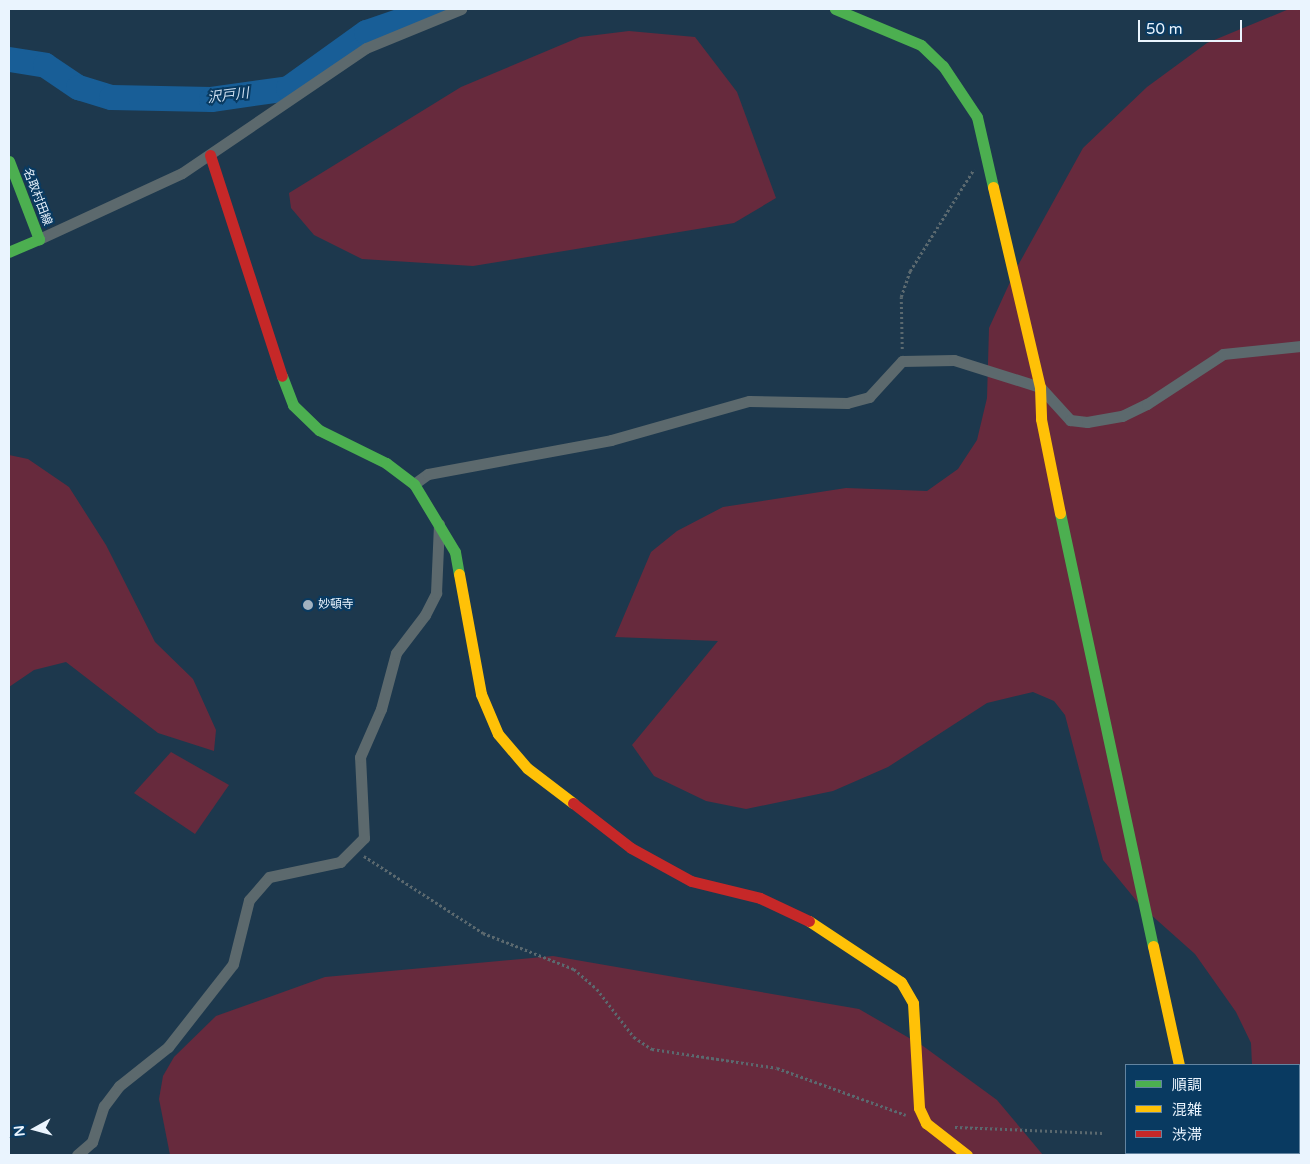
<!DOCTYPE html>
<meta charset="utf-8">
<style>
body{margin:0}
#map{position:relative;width:1310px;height:1164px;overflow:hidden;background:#1d384d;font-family:"Varela Round","Noto Sans JP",sans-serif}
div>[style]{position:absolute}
.green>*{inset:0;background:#672a3d}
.river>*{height:25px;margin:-12.5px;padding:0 12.5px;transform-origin:12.5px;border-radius:12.5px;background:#185e97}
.path>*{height:2.5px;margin-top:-1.25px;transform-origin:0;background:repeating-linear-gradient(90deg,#5b696f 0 2.5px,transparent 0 5px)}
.street>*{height:11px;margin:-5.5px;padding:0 5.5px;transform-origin:5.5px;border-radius:5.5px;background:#5c696d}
.fast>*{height:11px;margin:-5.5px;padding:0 5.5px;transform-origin:5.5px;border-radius:5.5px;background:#4caf50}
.slow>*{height:11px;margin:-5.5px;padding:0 5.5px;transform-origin:5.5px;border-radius:5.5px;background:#ffc107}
.jam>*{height:11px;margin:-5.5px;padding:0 5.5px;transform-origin:5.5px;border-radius:5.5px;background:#c62828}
.dots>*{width:14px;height:14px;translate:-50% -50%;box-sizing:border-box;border:2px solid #093a61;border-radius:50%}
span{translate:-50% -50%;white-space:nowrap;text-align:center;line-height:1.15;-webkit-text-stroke:4px #093a61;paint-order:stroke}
.street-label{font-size:12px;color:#eaf4fe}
.poi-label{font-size:12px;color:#eaf4fe}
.left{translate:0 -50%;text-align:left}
.water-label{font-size:14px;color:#cedff0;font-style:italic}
.frame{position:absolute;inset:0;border:10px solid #eaf4fe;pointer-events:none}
.legend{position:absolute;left:1125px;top:1064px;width:175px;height:90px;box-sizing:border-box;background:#093a61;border:1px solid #6384a0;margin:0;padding:6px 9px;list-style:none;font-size:15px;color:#eaf4fe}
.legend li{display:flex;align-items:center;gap:10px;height:25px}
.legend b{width:25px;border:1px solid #6384a0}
.north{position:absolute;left:10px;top:1104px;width:50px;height:50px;-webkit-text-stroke:4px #093a61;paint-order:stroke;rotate:263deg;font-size:14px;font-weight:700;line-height:20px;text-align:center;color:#eaf4fe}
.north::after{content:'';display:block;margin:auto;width:18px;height:22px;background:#eaf4fe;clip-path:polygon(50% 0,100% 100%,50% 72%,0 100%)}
.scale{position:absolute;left:1138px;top:20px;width:104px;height:22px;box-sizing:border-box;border:2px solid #eaf4fe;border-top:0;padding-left:6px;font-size:15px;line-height:18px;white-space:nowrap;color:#eaf4fe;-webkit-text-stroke:4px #093a61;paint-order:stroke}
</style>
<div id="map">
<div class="green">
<div style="clip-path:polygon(1289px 9px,1301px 9px,1301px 1155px,1253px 1155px,1299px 1153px,1299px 1065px,1252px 1065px,1251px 1043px,1236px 1012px,1195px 954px,1140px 905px,1103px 860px,1065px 715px,1054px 701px,1033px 692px,987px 703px,888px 767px,833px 791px,746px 809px,706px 801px,654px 776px,632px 745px,718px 641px,615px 637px,651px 552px,677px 531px,723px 507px,846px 488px,927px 491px,958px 469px,977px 440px,987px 398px,989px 328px,1016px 269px,1083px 148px,1147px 87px,1207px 43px)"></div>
<div style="clip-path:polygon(629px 31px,695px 37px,737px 92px,776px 198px,734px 223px,473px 266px,362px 259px,314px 235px,291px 208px,289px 193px,461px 87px,580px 37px)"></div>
<div style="clip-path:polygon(9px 455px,28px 459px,69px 487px,106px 545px,155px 642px,193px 679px,216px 730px,214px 751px,158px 733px,66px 662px,34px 670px,9px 687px)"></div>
<div style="clip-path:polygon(171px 752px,229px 785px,195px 834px,134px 793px)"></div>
<div style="clip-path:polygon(553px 956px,859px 1009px,923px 1046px,997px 1100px,1043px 1155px,170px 1155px,159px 1099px,163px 1076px,174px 1057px,216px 1016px,325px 977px)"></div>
</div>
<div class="river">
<div style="left:9px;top:59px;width:36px;rotate:9deg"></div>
<div style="left:45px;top:65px;width:40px;rotate:34deg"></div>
<div style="left:78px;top:87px;width:34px;rotate:17deg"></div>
<div style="left:111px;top:97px;width:100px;rotate:1.1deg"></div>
<div style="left:211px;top:99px;width:78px;rotate:-8.1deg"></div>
<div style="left:288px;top:88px;width:96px;rotate:-35.7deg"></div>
<div style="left:366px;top:32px;width:71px;rotate:-18.9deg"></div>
</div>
<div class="path">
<div style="left:902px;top:349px;width:52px;rotate:-91.1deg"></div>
<div style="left:901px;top:297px;width:28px;rotate:-71deg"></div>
<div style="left:910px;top:271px;width:120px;rotate:-57.9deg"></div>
<div style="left:364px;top:856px;width:142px;rotate:32.9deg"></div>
<div style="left:483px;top:933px;width:98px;rotate:21.6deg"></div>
<div style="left:574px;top:969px;width:30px;rotate:41deg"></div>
<div style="left:597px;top:989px;width:61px;rotate:52.4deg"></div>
<div style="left:634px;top:1037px;width:22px;rotate:34deg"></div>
<div style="left:652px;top:1049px;width:126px;rotate:8.6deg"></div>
<div style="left:777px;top:1068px;width:137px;rotate:20deg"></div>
<div style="left:1299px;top:1102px;width:2px"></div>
<div style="left:955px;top:1127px;width:148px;rotate:2.3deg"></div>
<div style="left:1236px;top:1153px;width:2px;rotate:63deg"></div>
</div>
<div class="street">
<div style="left:39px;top:239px;width:157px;rotate:-24.8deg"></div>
<div style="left:182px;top:173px;width:222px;rotate:-34.2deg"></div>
<div style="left:366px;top:48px;width:103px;rotate:-22.3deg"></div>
<div style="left:414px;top:484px;width:17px;rotate:-36deg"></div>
<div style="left:428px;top:474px;width:186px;rotate:-10.5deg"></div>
<div style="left:611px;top:440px;width:143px;rotate:-15.8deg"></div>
<div style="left:749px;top:401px;width:98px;rotate:1.2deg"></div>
<div style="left:847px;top:403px;width:23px;rotate:-15deg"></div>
<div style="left:869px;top:397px;width:49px;rotate:-47.5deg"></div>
<div style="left:902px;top:361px;width:52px;rotate:-1.1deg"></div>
<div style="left:954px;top:360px;width:90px;rotate:17.4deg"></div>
<div style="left:1040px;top:387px;width:45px;rotate:47.7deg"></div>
<div style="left:1070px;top:420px;width:17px;rotate:7deg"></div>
<div style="left:1087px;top:422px;width:36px;rotate:-10deg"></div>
<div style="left:1122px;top:416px;width:28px;rotate:-26deg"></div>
<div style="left:1147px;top:404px;width:91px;rotate:-33.3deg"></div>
<div style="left:1223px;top:354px;width:78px;rotate:-5.9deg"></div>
<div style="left:77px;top:1155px;width:20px;rotate:-41deg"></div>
<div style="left:92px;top:1142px;width:38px;rotate:-72deg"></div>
<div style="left:104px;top:1106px;width:25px;rotate:-53deg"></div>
<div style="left:119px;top:1086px;width:63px;rotate:-38.5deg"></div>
<div style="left:168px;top:1047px;width:105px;rotate:-51.9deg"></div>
<div style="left:233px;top:964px;width:66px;rotate:-76deg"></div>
<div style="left:249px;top:900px;width:30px;rotate:-49deg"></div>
<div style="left:269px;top:877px;width:73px;rotate:-11.9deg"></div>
<div style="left:340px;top:862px;width:34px;rotate:-45deg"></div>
<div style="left:364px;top:838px;width:81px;rotate:-92.8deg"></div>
<div style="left:360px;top:757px;width:52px;rotate:-66.4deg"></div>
<div style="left:381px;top:709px;width:58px;rotate:-75deg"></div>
<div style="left:396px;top:653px;width:48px;rotate:-52.7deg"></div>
<div style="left:425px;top:615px;width:25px;rotate:-63deg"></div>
<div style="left:436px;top:593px;width:69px;rotate:-87.5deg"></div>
</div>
<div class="fast">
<div style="left:835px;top:9px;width:93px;rotate:22.7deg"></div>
<div style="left:921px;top:45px;width:30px;rotate:44deg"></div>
<div style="left:943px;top:66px;width:61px;rotate:56.3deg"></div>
<div style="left:977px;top:117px;width:72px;rotate:77.1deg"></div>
<div style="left:9px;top:161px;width:84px;rotate:69deg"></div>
<div style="left:39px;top:239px;width:33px;rotate:157deg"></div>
<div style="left:282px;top:376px;width:31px;rotate:69deg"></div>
<div style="left:293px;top:405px;width:36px;rotate:44deg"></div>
<div style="left:319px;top:430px;width:75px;rotate:26.2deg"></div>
<div style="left:386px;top:463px;width:35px;rotate:37deg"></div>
<div style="left:414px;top:484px;width:79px;rotate:58.9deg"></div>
<div style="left:455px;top:552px;width:22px;rotate:80deg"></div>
<div style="left:1060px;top:513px;width:443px;rotate:77.9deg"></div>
</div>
<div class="slow">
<div style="left:993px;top:187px;width:205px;rotate:76.8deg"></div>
<div style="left:1040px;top:387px;width:32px;rotate:88deg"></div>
<div style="left:1041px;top:419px;width:96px;rotate:78.6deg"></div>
<div style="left:459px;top:574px;width:122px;rotate:79.6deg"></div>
<div style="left:481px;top:694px;width:43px;rotate:67deg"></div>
<div style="left:498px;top:734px;width:45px;rotate:49.5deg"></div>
<div style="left:527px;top:768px;width:58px;rotate:37.3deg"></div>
<div style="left:809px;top:921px;width:110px;rotate:33.5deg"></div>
<div style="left:901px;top:982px;width:24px;rotate:60deg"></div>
<div style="left:913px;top:1003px;width:105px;rotate:86.7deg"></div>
<div style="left:919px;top:1108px;width:17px;rotate:65deg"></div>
<div style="left:926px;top:1123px;width:52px;rotate:38deg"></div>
<div style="left:1153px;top:946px;width:122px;rotate:77.7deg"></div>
</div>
<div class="jam">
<div style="left:210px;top:155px;width:232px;rotate:72deg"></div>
<div style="left:573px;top:803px;width:73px;rotate:37.8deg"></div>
<div style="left:631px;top:848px;width:68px;rotate:28.8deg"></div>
<div style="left:691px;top:881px;width:71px;rotate:13.8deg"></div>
<div style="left:760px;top:898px;width:54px;rotate:25.1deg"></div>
<div style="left:1206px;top:1153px;width:2px;rotate:63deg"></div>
</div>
<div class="dots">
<div style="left:308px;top:605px;background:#a2b2c0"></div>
</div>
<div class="street-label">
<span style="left:37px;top:197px;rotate:69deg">名取村田線</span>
</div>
<div class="poi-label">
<span class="left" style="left:318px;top:605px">妙頓寺</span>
</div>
<div class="water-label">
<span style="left:228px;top:96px;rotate:-7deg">沢戸川</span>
</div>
<div class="frame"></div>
<ul class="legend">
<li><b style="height:6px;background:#4caf50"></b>順調</li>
<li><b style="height:6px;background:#ffc107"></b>混雑</li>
<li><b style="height:6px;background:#c62828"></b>渋滞</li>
</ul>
<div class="north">N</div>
<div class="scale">50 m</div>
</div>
